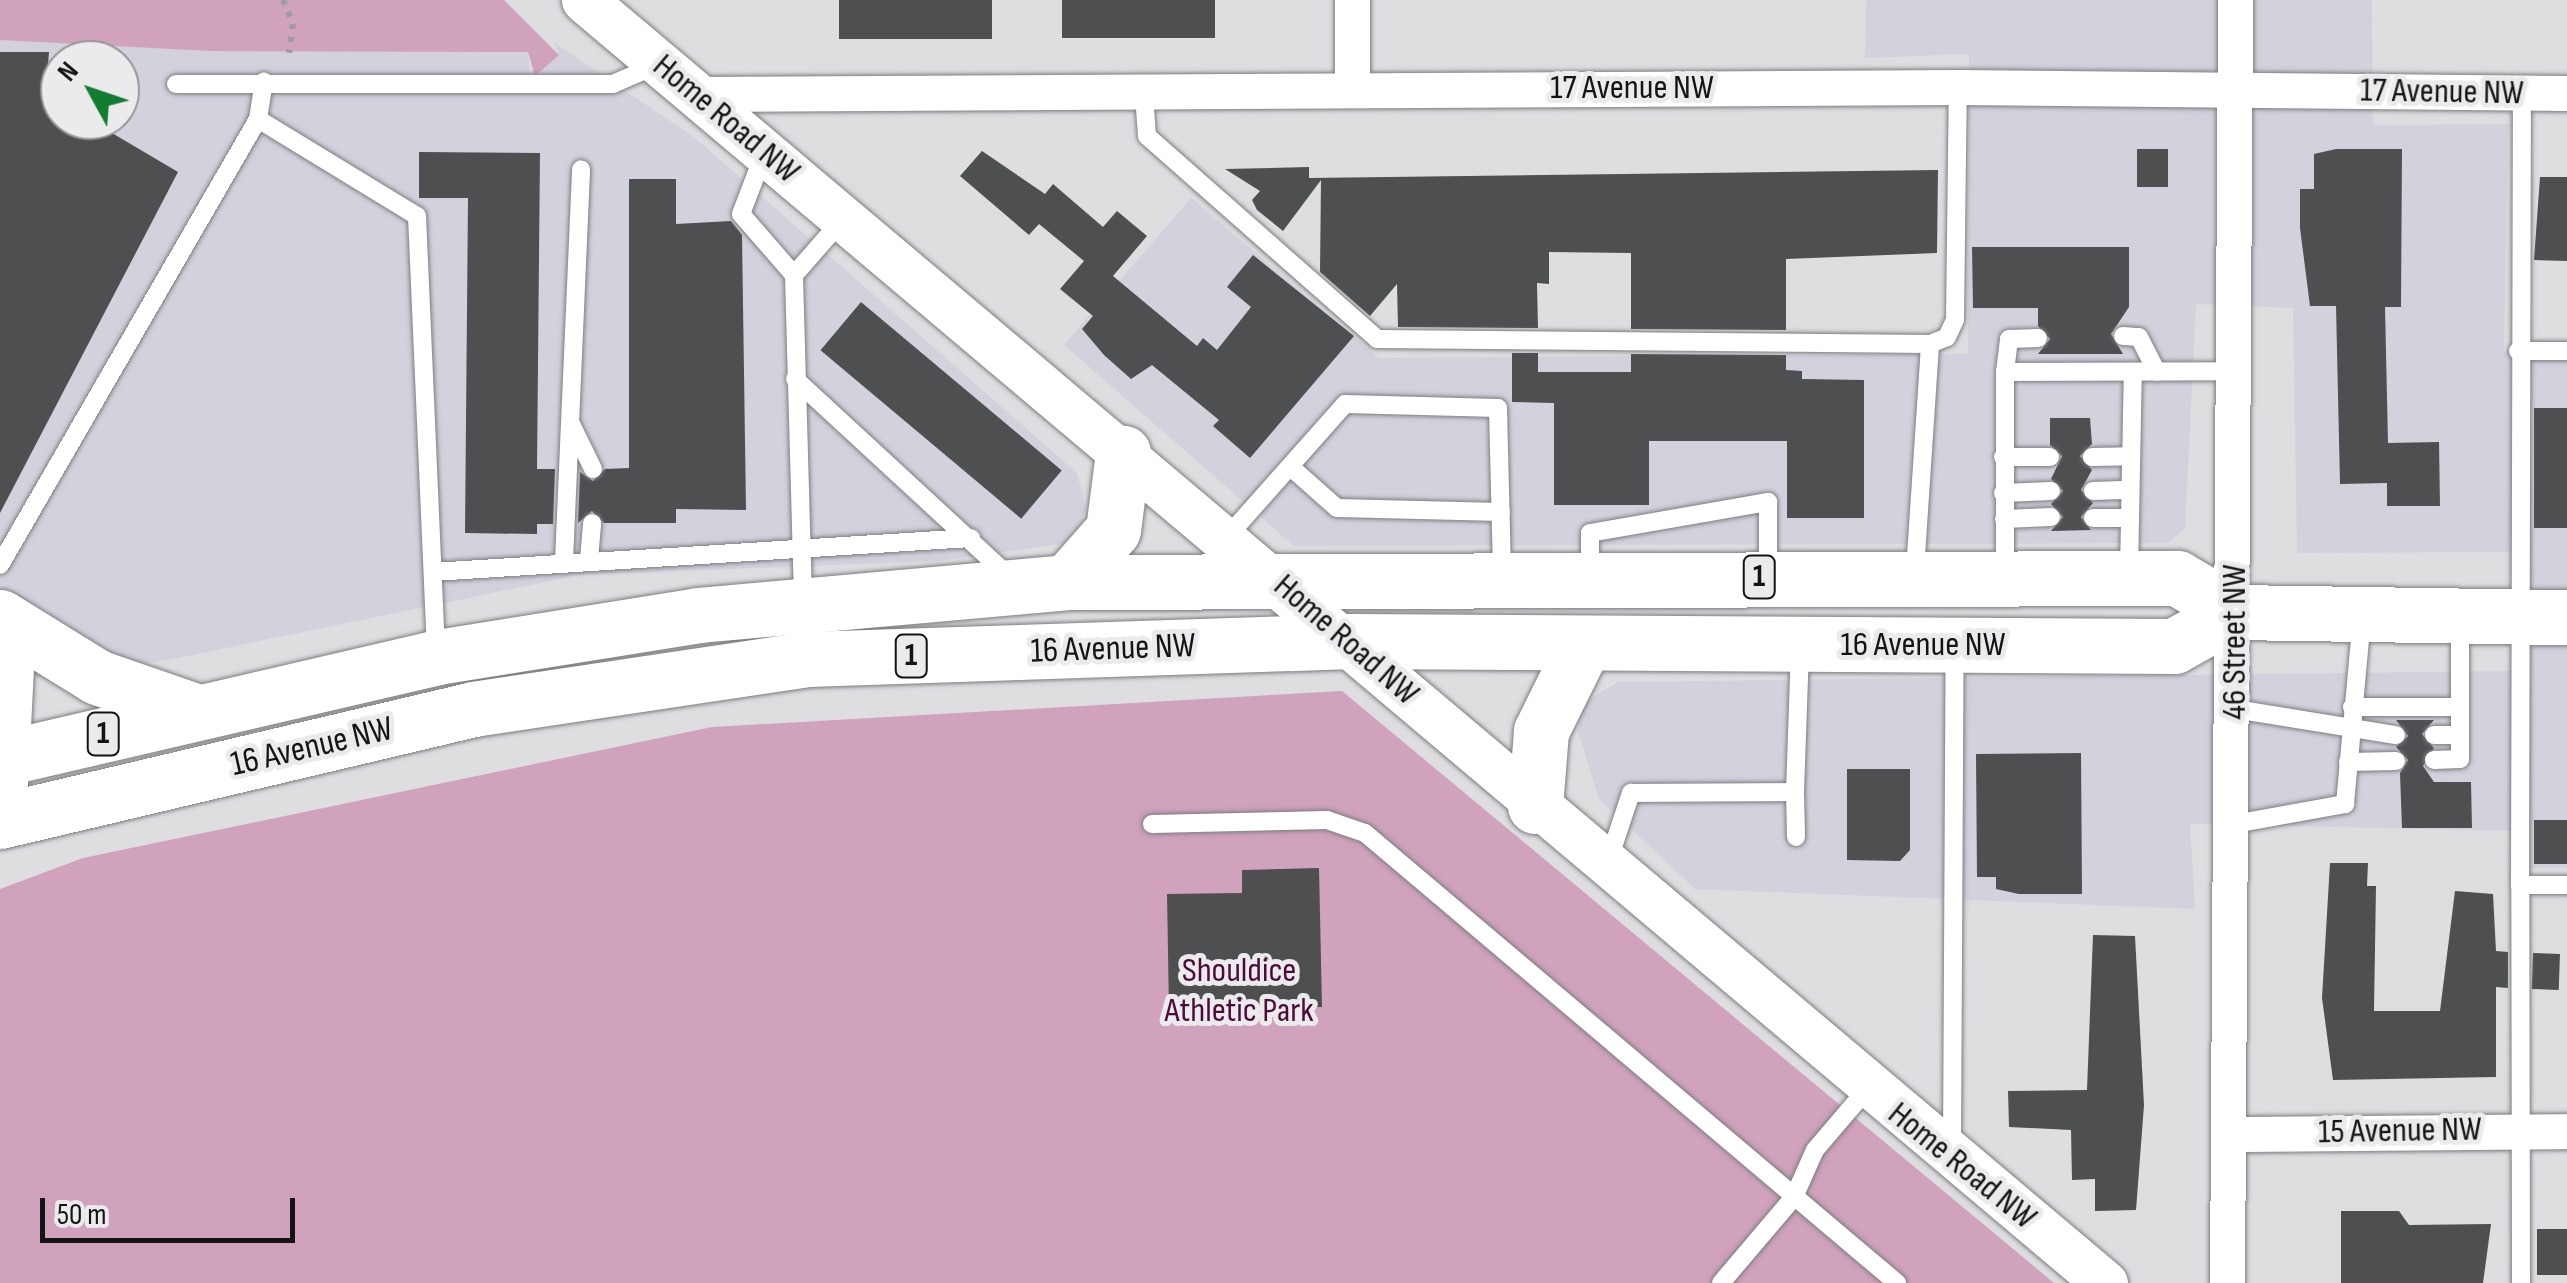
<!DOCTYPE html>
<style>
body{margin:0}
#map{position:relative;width:2567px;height:1283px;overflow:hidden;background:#dedee1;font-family:"Sofia Sans Condensed",sans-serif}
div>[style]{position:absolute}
.built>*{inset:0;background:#d2d1dc}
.green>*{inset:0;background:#d0a2bc}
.building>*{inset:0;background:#4d4f51;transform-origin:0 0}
.path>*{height:6px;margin-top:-3px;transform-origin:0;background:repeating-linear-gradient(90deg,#9c9c9e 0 5px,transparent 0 13px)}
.roads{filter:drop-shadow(0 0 2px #7d7d80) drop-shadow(0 0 2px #7d7d80)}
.service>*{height:18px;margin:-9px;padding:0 9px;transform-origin:9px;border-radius:9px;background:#fff}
.minor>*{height:35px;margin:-17.5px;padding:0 17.5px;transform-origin:17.5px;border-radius:17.5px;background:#fff}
.tertiary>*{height:45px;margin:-22.5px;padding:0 22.5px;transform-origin:22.5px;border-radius:22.5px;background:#fff}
.trunk>*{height:55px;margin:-27.5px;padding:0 27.5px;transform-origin:27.5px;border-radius:27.5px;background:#fff}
span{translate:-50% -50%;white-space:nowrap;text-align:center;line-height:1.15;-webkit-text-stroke:10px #ebebee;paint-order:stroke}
.shield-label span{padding:2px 8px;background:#ebebee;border:2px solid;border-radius:8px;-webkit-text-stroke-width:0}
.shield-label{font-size:32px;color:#141415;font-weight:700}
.street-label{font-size:35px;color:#141415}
.park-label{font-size:35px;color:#4c0b38}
.north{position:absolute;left:40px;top:40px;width:100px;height:100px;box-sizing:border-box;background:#ebebee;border:2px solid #959597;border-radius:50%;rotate:310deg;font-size:28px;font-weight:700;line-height:40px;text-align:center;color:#141415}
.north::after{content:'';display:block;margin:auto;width:35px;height:45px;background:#127d31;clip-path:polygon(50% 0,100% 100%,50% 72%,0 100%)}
.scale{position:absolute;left:40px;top:1198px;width:255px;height:45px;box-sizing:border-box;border:5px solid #141415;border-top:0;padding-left:12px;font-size:30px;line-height:35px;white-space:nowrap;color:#141415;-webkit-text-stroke:8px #ebebee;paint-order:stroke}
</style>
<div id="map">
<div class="built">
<div style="clip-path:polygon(1866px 0,2372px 0,2373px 125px,2508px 124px,2504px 351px,2567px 352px,2567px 868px,2512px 868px,2512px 831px,2190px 824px,2195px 909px,1695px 889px,1599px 799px,1578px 731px,1582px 704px,1618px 682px,2514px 671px,2515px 552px,2297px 553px,2293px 308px,2196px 304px,2185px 529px,2167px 543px,1294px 546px,1064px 345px,1191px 198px,1379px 358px,1968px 354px,1969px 54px,1865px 58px)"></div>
<div style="clip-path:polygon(evenodd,0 40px,528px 52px,530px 72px,559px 55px,555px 43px,695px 138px,1077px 473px,1086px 508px,1078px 533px,1062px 544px,939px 561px,579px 575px,168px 660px,0 683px,0 40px,60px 60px,120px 60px,120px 120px,60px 120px,60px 60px)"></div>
</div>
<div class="green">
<div style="clip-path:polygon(0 0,504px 0,559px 55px,535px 76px,528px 52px,210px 51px,0 40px)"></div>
<div style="clip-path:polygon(1342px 691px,2054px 1283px,0 1283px,0 889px,83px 858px,712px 727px)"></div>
</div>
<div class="building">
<div style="left:839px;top:0;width:153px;height:39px"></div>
<div style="left:1062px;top:0;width:153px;height:38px"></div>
<div style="clip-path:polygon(0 52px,49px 52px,46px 93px,60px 102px,60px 120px,90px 120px,178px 172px,0 513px)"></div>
<div style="left:2137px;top:149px;width:31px;height:38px"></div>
<div style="clip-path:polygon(2336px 149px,2402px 149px,2401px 307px,2385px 307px,2388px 443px,2439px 442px,2440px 506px,2387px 506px,2387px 483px,2340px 484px,2336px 306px,2310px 306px,2300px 228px,2300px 189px,2314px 189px,2314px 154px)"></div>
<div style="clip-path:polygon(982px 151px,1045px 194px,1053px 184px,1103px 227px,1117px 211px,1147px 236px,1113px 276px,1197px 346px,1203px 338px,1217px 350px,1251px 307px,1227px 287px,1253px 255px,1354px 336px,1250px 458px,1213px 426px,1219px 420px,1152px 365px,1131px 379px,1104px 355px,1082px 329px,1093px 316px,1060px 289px,1084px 261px,1039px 224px,1029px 235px,960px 176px)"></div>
<div style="clip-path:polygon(419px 152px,540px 153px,537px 469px,555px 469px,553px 524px,537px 524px,537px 534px,465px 533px,468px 198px,419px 198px)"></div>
<div style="clip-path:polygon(1309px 167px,1309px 178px,1938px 170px,1937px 253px,1786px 259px,1786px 330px,1631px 329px,1631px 253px,1549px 252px,1549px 284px,1537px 283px,1538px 328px,1398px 327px,1397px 284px,1370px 316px,1320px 272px,1321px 180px,1283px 231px,1257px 210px,1252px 200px,1260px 191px,1225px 169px)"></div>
<div style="clip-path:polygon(2540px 177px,2567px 177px,2567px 261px,2534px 260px)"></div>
<div style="clip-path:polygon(629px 179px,676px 179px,676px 224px,731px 221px,742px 235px,746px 510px,676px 509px,676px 523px,604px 523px,592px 511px,578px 523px,580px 472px,593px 481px,605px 469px,629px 468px)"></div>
<div style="clip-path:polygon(1972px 247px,2129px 247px,2129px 307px,2111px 334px,2123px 354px,2038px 354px,2050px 339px,2038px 326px,2038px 308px,1973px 308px)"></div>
<div style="left:861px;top:302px;width:262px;height:63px;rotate:40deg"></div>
<div style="clip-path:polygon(1512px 353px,1538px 353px,1538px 372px,1631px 372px,1631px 354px,1786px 355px,1786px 370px,1802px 371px,1802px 379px,1864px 380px,1864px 518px,1787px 518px,1787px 441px,1649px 441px,1649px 505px,1554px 505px,1554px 403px,1512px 402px)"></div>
<div style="left:2534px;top:408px;width:33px;height:120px"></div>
<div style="clip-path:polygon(2050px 418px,2090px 418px,2092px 444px,2080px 456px,2092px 470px,2081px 490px,2093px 503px,2081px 517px,2091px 530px,2051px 531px,2063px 517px,2051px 504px,2063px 491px,2051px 479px,2062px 456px,2050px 445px)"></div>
<div style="clip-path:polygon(2396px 720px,2434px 720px,2422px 734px,2434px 748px,2423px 766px,2434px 782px,2471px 782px,2472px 828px,2402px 828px,2400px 773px,2408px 760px,2396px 747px,2408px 736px)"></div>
<div style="clip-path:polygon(2081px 753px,2082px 894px,2019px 894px,1996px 889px,1996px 877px,1977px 877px,1976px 754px)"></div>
<div style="clip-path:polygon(1847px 769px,1910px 769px,1910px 850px,1900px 861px,1847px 860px)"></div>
<div style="left:2534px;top:820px;width:33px;height:44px"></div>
<div style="clip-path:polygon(2330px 863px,2368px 863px,2367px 886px,2376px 886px,2374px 1011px,2440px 1011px,2455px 891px,2493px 894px,2496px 951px,2508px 952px,2508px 988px,2496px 987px,2496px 1077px,2333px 1080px,2322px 998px)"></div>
<div style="clip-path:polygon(1319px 868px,1322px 1007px,1169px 1010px,1167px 894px,1242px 893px,1242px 870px)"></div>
<div style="clip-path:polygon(2093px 935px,2135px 936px,2144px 1105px,2136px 1210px,2095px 1211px,2095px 1179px,2072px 1180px,2071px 1130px,2009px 1127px,2008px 1091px,2087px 1090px)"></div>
<div style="left:2533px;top:953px;width:27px;height:36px;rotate:2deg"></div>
<div style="clip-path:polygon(2341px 1211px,2399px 1211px,2409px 1225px,2491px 1224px,2483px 1283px,2341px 1283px)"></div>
<div style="left:2537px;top:1229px;width:30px;height:46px"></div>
</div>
<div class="path">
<div style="left:283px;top:0;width:26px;rotate:67deg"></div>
<div style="left:293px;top:24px;width:29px;rotate:98deg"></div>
</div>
<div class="roads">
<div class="service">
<div style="left:176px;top:84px;width:437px"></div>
<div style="left:613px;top:84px;width:48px;rotate:-23.4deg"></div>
<div style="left:1144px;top:94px;width:42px;rotate:85.9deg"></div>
<div style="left:1147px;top:136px;width:307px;rotate:41.4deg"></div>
<div style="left:1377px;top:339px;width:553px;rotate:0.52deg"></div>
<div style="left:1930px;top:344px;width:18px;rotate:-22deg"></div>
<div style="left:1947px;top:337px;width:19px;rotate:-65deg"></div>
<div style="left:1955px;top:320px;width:233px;rotate:-89.3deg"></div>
<div style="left:258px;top:119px;width:186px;rotate:31.4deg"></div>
<div style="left:417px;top:216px;width:436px;rotate:87.5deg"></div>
<div style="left:764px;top:154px;width:64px;rotate:111deg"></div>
<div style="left:741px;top:214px;width:81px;rotate:49deg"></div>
<div style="left:2123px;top:336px;width:16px;rotate:4deg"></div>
<div style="left:2139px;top:337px;width:39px;rotate:63deg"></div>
<div style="left:2518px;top:351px;width:49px"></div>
<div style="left:2005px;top:372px;width:33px;rotate:-83deg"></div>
<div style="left:2009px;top:339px;width:29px;rotate:-2deg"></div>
<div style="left:795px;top:379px;width:294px;rotate:42.7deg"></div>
<div style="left:571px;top:424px;width:50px;rotate:63.9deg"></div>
<div style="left:2003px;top:457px;width:47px"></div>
<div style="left:2092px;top:457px;width:39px;rotate:-1deg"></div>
<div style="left:1294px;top:470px;width:57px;rotate:41.5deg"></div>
<div style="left:1337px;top:508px;width:164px;rotate:1.4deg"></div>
<div style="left:2093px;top:491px;width:36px;rotate:-2deg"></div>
<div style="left:2003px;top:493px;width:48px;rotate:-2.4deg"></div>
<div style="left:2093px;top:518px;width:35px"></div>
<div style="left:2004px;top:519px;width:47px;rotate:-2.4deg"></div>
<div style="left:1227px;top:537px;width:178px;rotate:-48.4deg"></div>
<div style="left:1345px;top:404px;width:153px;rotate:1.5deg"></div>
<div style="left:1498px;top:408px;width:169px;rotate:88.6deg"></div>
<div style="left:589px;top:559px;width:36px;rotate:-85deg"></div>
<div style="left:564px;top:561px;width:392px;rotate:-87.5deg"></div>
<div style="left:0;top:565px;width:515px;rotate:-59.95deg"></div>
<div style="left:258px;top:119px;width:38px;rotate:-81deg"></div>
<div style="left:1915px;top:571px;width:227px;rotate:-86.2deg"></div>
<div style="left:433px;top:572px;width:539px;rotate:-3.62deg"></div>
<div style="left:2005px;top:572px;width:200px;rotate:-90deg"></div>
<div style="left:2005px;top:372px;width:230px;rotate:-0.2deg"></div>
<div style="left:2129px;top:572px;width:200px;rotate:-88.9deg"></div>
<div style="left:1590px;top:577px;width:44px;rotate:-90deg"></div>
<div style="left:1590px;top:533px;width:181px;rotate:-9.9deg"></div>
<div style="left:1768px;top:502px;width:70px;rotate:90deg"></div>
<div style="left:803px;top:598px;width:323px;rotate:-91.6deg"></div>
<div style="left:794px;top:275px;width:74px;rotate:-48.8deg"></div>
<div style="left:2352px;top:707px;width:108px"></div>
<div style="left:2235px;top:709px;width:163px;rotate:9.2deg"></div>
<div style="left:2434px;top:735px;width:26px"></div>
<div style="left:2434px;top:760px;width:26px;rotate:-2deg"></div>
<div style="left:2460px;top:759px;width:138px;rotate:-90deg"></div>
<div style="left:2348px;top:762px;width:48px;rotate:-1.2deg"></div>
<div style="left:1795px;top:792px;width:45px;rotate:88.7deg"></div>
<div style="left:1152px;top:824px;width:175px;rotate:-1.3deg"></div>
<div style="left:1327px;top:820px;width:40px;rotate:18.9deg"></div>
<div style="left:1365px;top:833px;width:697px;rotate:40.23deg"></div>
<div style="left:2234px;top:824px;width:113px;rotate:-10.2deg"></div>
<div style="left:2345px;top:804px;width:188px;rotate:-84.8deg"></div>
<div style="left:1608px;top:862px;width:73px;rotate:-71.6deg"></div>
<div style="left:1631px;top:793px;width:164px;rotate:-0.3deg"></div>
<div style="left:1795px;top:792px;width:141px;rotate:-88deg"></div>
<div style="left:2520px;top:885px;width:791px;rotate:-89.86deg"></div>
<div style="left:1952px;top:1148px;width:499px;rotate:-89.7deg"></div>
<div style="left:1721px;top:1283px;width:113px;rotate:-49.7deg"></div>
<div style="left:1794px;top:1197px;width:51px;rotate:-65.9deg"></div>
<div style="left:1815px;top:1150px;width:82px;rotate:-49.5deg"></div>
<div style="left:2521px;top:1283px;width:398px;rotate:-90.1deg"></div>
<div style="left:2520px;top:885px;width:47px"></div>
</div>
<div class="minor">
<div style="left:1352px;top:0;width:89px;rotate:90deg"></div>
<div style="left:697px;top:94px;width:1261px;rotate:-0.32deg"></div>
<div style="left:1958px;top:87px;width:609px;rotate:0.56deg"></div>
<div style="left:2234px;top:1134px;width:333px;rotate:-0.5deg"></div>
<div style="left:2227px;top:1283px;width:1283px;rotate:-89.64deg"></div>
</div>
<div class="tertiary">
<div style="left:584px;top:0;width:1990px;rotate:40.15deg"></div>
<div style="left:0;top:618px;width:33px;rotate:69deg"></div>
<div style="left:12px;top:649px;width:171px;rotate:93deg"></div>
</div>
<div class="trunk">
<div style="left:1067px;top:582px;width:69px;rotate:-48.5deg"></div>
<div style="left:1113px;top:530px;width:78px;rotate:-82.6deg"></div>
<div style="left:0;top:617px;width:114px;rotate:31.7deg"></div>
<div style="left:97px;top:677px;width:104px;rotate:19.1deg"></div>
<div style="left:0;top:759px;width:449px;rotate:-13.1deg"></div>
<div style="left:437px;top:657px;width:265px;rotate:-9.1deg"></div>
<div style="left:699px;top:615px;width:369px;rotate:-5.1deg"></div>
<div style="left:1067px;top:582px;width:1110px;rotate:-0.21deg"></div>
<div style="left:2177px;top:578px;width:67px;rotate:30.4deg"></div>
<div style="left:2235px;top:612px;width:332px;rotate:0.9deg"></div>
<div style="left:1535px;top:806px;width:75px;rotate:-85.4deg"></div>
<div style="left:1541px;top:731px;width:97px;rotate:-63.7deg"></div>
<div style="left:0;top:821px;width:486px;rotate:-13.3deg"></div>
<div style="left:473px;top:709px;width:338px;rotate:-8.5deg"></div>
<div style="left:807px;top:659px;width:545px;rotate:-1.89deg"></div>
<div style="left:1352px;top:641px;width:822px;rotate:0.35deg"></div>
<div style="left:2174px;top:646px;width:70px;rotate:-29.1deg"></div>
</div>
</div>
<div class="shield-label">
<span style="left:1759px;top:577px">1</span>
<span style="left:911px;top:656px">1</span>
<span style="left:103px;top:734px">1</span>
</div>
<div class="street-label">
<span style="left:1632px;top:88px">17 Avenue NW</span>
<span style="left:2442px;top:92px;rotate:1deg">17 Avenue NW</span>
<span style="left:726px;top:119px;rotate:40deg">Home Road NW</span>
<span style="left:1346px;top:640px;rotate:41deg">Home Road NW</span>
<span style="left:2235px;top:642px;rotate:-90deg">46 Street NW</span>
<span style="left:1923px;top:645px">16 Avenue NW</span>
<span style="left:1113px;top:649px;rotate:-2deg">16 Avenue NW</span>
<span style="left:312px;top:747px;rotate:-13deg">16 Avenue NW</span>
<span style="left:2400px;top:1131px;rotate:-1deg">15 Avenue NW</span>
<span style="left:1962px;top:1166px;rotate:39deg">Home Road NW</span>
</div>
<div class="park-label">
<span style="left:1239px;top:991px">Shouldice<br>Athletic Park</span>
</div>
<div class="north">N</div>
<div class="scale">50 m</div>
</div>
